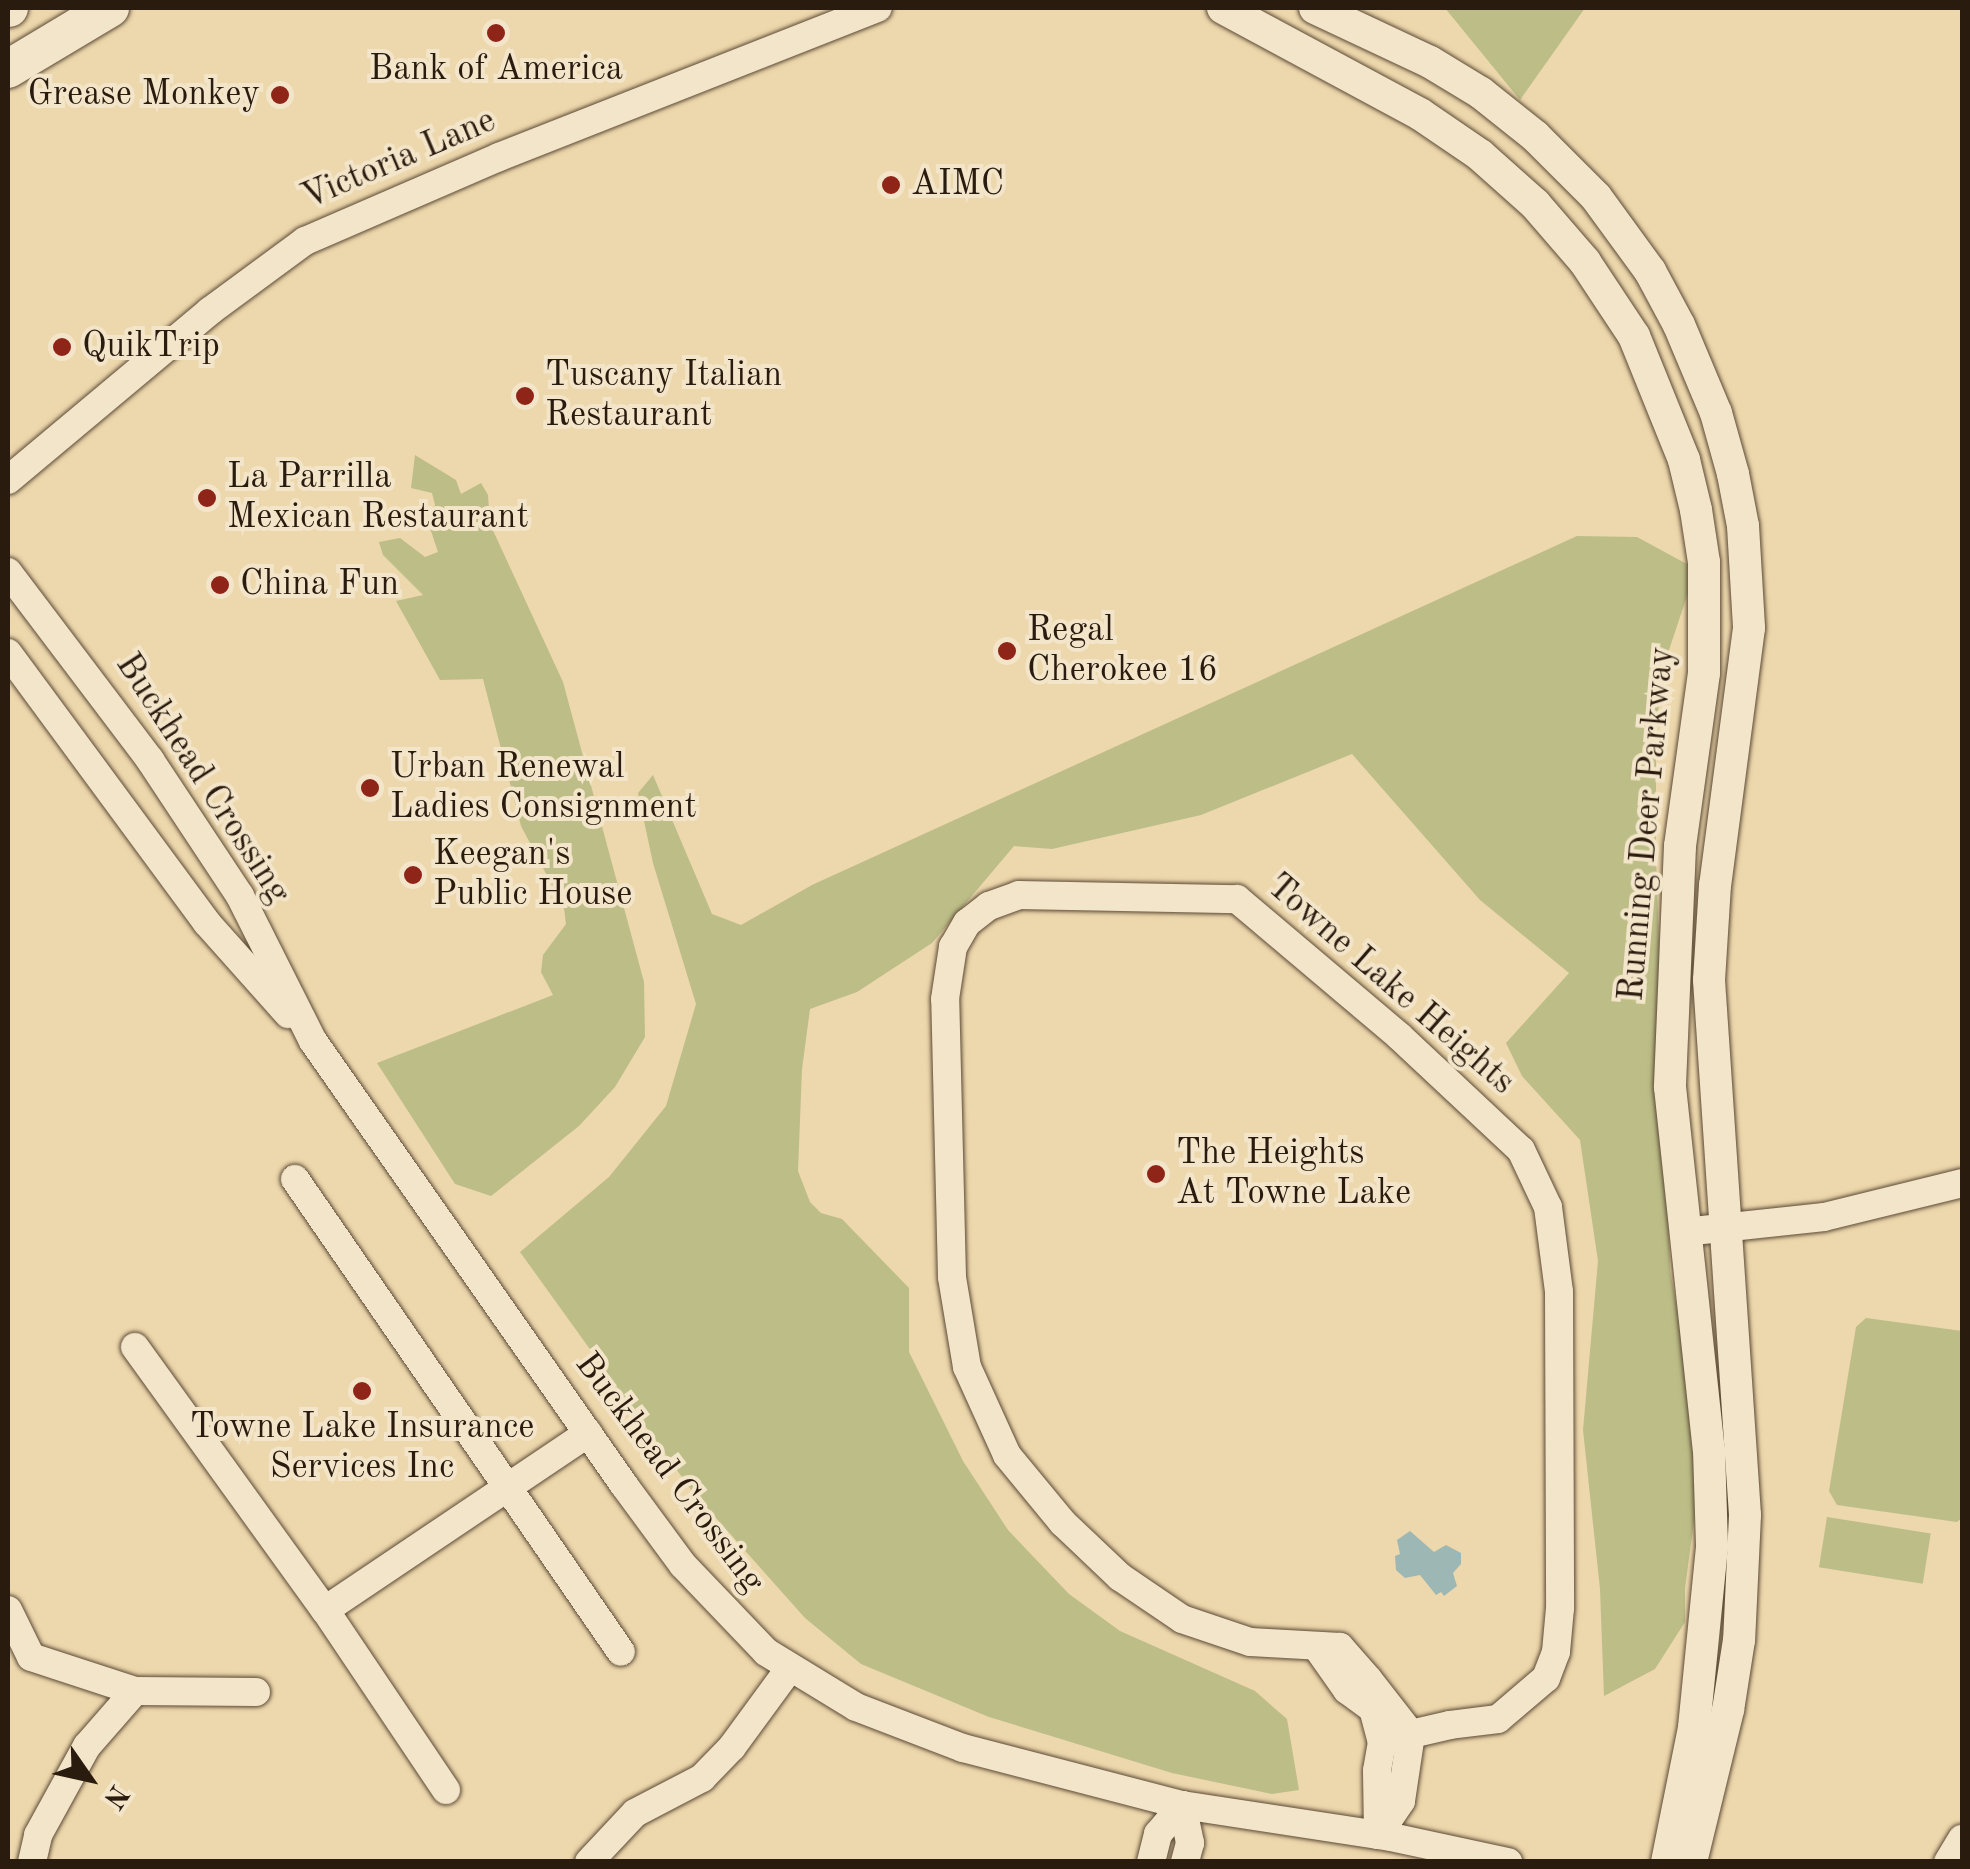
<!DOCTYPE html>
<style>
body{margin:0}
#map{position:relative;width:1970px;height:1869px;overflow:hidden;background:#edd7ac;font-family:"Old Standard TT",serif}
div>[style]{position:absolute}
.green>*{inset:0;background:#bcbd87;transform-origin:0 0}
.water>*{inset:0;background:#9db7b4}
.roads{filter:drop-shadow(0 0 2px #5b4a36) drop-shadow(0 0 2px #5b4a36)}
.minor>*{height:28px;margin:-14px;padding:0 14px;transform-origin:14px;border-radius:14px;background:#f3e5c9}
.tertiary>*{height:32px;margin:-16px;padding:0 16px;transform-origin:16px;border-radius:16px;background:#f3e5c9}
.secondary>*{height:38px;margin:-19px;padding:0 19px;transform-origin:19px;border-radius:19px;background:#f3e5c9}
.dots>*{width:28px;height:28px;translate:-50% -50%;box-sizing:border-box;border:5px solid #f3e5c9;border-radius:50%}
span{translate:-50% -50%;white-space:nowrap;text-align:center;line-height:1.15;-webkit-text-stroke:8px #f3e5c9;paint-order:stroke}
.poi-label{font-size:35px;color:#2a1b0f}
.right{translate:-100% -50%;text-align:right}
.left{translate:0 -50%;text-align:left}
.street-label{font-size:35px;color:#2a1b0f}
.frame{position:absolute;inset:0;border:10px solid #2a1b0f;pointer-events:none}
.north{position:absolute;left:40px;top:1729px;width:100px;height:100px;-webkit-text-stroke:8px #f3e5c9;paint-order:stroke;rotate:124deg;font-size:28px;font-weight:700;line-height:40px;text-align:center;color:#2a1b0f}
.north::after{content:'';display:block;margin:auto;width:35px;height:45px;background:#2a1b0f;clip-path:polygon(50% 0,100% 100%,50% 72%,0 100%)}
</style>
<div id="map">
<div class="green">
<div style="clip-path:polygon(1445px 8px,1585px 8px,1520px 100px)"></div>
<div style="clip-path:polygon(415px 455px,456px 480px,461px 494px,481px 483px,488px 495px,490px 524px,563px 682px,644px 982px,645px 1037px,615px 1087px,579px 1126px,491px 1196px,455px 1184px,377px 1063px,553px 995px,541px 972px,543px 955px,566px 924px,564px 908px,521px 826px,483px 679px,440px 680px,396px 601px,423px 595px,383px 555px,379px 542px,400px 538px,425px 557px,438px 552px,428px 522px,435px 505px,432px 493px,411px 488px)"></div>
<div style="clip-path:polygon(1577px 536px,1637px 537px,1696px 569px,1666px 659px,1656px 725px,1656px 856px,1670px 1270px,1703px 1454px,1685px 1588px,1685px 1622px,1655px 1669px,1604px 1696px,1600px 1589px,1583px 1430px,1598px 1261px,1580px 1140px,1522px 1076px,1506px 1043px,1569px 973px,1480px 900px,1352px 754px,1201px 815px,1052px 849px,1014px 846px,932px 943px,857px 992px,810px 1009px,802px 1069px,798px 1171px,810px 1202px,821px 1213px,842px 1219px,909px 1288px,909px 1352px,963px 1461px,1008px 1530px,1069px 1594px,1120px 1631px,1255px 1691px,1287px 1719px,1299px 1790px,1272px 1794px,1172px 1773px,989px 1717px,861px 1664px,805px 1618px,692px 1491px,520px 1252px,609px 1177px,666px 1106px,696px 1004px,653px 863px,638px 793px,653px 775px,712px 914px,741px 925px,812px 885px)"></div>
<div style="clip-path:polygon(1866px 1318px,1962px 1331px,1962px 1518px,1957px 1522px,1837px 1505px,1829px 1491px,1856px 1327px)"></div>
<div style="left:1827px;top:1517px;width:105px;height:51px;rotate:9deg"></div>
</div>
<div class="water">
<div style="clip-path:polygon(1410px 1531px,1434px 1552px,1446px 1545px,1461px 1553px,1461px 1564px,1453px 1573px,1457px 1586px,1444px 1596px,1441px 1592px,1436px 1595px,1420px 1575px,1405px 1578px,1396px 1570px,1395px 1556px,1400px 1554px,1397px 1540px)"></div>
</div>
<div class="roads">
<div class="minor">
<div style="left:8px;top:480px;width:263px;rotate:-39.9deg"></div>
<div style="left:210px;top:311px;width:118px;rotate:-36.4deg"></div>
<div style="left:305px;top:241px;width:211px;rotate:-23.4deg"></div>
<div style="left:499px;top:157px;width:407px;rotate:-21.5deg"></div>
<div style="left:8px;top:572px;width:236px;rotate:52.9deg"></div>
<div style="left:150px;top:760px;width:163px;rotate:56.5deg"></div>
<div style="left:240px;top:896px;width:162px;rotate:63.3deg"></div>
<div style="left:313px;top:1041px;width:542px;rotate:54.99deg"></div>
<div style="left:624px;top:1485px;width:99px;rotate:53.6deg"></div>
<div style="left:683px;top:1565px;width:120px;rotate:46.3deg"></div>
<div style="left:766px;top:1652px;width:105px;rotate:31.4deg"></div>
<div style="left:856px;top:1707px;width:115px;rotate:21deg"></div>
<div style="left:963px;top:1748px;width:226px;rotate:14.6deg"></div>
<div style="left:1182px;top:1805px;width:211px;rotate:8.7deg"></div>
<div style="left:1391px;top:1837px;width:120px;rotate:12.1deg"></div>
<div style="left:8px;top:653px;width:335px;rotate:53.6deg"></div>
<div style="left:207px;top:923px;width:122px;rotate:48.3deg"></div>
<div style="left:295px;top:1179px;width:574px;rotate:55.42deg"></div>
<div style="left:1684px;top:1232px;width:141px;rotate:-6.1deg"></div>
<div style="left:1824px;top:1217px;width:142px;rotate:-13.8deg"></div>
<div style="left:135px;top:1347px;width:324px;rotate:54.2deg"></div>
<div style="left:8px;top:1610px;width:52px;rotate:63.9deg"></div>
<div style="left:31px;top:1657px;width:109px;rotate:18.1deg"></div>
<div style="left:135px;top:1691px;width:121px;rotate:0.5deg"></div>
<div style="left:1316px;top:1646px;width:54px;rotate:54.8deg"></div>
<div style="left:1347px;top:1690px;width:32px;rotate:36deg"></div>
<div style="left:1373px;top:1709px;width:34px;rotate:75deg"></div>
<div style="left:1382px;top:1742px;width:29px;rotate:100deg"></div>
<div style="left:1377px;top:1771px;width:64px;rotate:89.1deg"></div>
<div style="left:446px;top:1790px;width:217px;rotate:-123.9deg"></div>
<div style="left:325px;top:1610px;width:317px;rotate:-33.9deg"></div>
<div style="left:1182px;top:1805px;width:39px;rotate:78deg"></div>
<div style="left:1190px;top:1843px;width:20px;rotate:105deg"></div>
<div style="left:1378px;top:1835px;width:41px;rotate:-55.9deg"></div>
<div style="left:1401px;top:1801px;width:68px;rotate:-81.5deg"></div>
<div style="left:1411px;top:1734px;width:70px;rotate:-128deg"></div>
<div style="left:1368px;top:1679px;width:43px;rotate:-131.2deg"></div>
<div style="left:1340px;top:1647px;width:90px;rotate:-176.8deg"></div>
<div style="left:1250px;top:1642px;width:72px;rotate:-161.3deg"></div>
<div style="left:1182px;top:1619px;width:75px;rotate:-145.9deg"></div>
<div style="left:1120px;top:1577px;width:79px;rotate:-136.5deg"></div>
<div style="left:1063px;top:1523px;width:88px;rotate:-129.5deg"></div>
<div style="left:1007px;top:1455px;width:97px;rotate:-114.4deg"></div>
<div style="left:967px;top:1367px;width:91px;rotate:-99.5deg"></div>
<div style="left:952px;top:1277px;width:278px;rotate:-91.4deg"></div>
<div style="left:945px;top:999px;width:53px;rotate:-81.3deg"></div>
<div style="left:953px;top:947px;width:28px;rotate:-60deg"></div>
<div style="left:967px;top:923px;width:28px;rotate:-38deg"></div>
<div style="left:989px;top:906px;width:32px;rotate:-20deg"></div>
<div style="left:1019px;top:895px;width:218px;rotate:1.1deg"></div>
<div style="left:1237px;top:899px;width:212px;rotate:40.2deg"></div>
<div style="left:1399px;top:1036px;width:167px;rotate:43.1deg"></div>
<div style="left:1521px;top:1150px;width:63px;rotate:64.7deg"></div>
<div style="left:1548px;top:1207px;width:86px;rotate:82.6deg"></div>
<div style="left:1559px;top:1292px;width:316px;rotate:89.8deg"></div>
<div style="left:1560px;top:1608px;width:44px;rotate:95.2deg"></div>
<div style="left:1556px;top:1652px;width:28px;rotate:111deg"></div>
<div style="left:1546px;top:1678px;width:63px;rotate:139.5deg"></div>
<div style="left:1498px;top:1719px;width:48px;rotate:172.9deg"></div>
<div style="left:1450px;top:1725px;width:40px;rotate:167deg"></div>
<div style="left:1411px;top:1734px;width:30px;rotate:168deg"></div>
<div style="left:32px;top:1862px;width:28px;rotate:-77deg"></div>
<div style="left:38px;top:1835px;width:102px;rotate:-61.2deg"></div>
<div style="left:87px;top:1746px;width:73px;rotate:-48.9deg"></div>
<div style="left:589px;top:1862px;width:67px;rotate:-46.8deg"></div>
<div style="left:635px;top:1813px;width:76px;rotate:-27.6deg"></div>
<div style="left:702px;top:1778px;width:43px;rotate:-45.9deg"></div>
<div style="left:732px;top:1747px;width:97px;rotate:-53.8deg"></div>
<div style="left:1151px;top:1862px;width:29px;rotate:-76deg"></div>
<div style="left:1158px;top:1834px;width:38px;rotate:-50deg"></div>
<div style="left:1948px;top:1862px;width:27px;rotate:-59deg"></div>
</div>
<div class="tertiary">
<div style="left:1223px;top:8px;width:224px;rotate:28.3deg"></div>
<div style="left:1420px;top:114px;width:73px;rotate:34.3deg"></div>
<div style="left:1480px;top:155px;width:74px;rotate:41.7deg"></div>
<div style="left:1535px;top:204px;width:77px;rotate:49.2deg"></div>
<div style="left:1585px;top:262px;width:89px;rotate:56.5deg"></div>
<div style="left:1634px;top:336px;width:134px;rotate:68deg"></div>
<div style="left:1684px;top:460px;width:51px;rotate:76.5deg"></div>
<div style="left:1696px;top:510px;width:53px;rotate:81.3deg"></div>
<div style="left:1704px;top:562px;width:111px;rotate:90deg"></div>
<div style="left:1704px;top:673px;width:175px;rotate:97.9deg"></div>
<div style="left:1680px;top:846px;width:241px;rotate:92.4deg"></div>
<div style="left:1670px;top:1087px;width:365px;rotate:83.9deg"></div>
<div style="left:1709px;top:1450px;width:97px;rotate:88.2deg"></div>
<div style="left:1712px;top:1547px;width:182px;rotate:95.7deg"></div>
<div style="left:1694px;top:1728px;width:137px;rotate:101.4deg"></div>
<div style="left:1315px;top:8px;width:127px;rotate:25.2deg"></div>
<div style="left:1430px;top:62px;width:60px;rotate:31.3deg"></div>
<div style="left:1481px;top:93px;width:69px;rotate:38.5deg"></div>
<div style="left:1535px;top:136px;width:86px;rotate:45deg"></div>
<div style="left:1596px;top:197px;width:92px;rotate:53.9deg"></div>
<div style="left:1650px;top:271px;width:61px;rotate:61.8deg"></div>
<div style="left:1679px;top:325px;width:95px;rotate:67.2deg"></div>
<div style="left:1716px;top:413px;width:63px;rotate:74.4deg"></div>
<div style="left:1733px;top:474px;width:53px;rotate:79.1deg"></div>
<div style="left:1743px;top:526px;width:102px;rotate:86.6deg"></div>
<div style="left:1749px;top:628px;width:259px;rotate:97.5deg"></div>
<div style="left:1715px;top:885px;width:95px;rotate:93.6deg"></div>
<div style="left:1709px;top:980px;width:536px;rotate:86.15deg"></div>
<div style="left:1745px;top:1515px;width:125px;rotate:92.7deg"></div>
<div style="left:1739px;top:1640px;width:71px;rotate:98.9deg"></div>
<div style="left:1728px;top:1710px;width:156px;rotate:103.7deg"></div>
</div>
<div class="secondary">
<div style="left:8px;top:8px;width:1px"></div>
<div style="left:8px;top:69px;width:119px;rotate:-30.9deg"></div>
</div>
</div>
<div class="dots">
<div style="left:496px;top:33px;background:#8f2418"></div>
<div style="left:280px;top:95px;background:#8f2418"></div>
<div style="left:891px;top:185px;background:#8f2418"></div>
<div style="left:62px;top:347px;background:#8f2418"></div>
<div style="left:525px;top:396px;background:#8f2418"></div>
<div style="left:207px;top:498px;background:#8f2418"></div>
<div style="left:220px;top:585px;background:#8f2418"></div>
<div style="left:1007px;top:651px;background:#8f2418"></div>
<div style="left:370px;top:788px;background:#8f2418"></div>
<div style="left:413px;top:875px;background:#8f2418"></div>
<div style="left:1156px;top:1174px;background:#8f2418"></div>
<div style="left:362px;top:1391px;background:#8f2418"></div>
</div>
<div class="poi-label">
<span style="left:496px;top:70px">Bank of America</span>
<span class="right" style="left:260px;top:95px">Grease Monkey</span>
<span class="left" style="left:911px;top:185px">AIMC</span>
<span class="left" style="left:82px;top:347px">QuikTrip</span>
<span class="left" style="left:545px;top:396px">Tuscany Italian<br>Restaurant</span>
<span class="left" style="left:227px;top:498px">La Parrilla<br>Mexican Restaurant</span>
<span class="left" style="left:240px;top:585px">China Fun</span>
<span class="left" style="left:1027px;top:651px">Regal<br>Cherokee 16</span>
<span class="left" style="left:390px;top:788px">Urban Renewal<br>Ladies Consignment</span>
<span class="left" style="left:433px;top:875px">Keegan's<br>Public House</span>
<span class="left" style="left:1176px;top:1174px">The Heights<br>At Towne Lake</span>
<span style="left:362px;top:1448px">Towne Lake Insurance<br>Services Inc</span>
</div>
<div class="street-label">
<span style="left:399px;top:160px;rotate:-23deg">Victoria Lane</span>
<span style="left:202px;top:779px;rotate:57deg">Buckhead Crossing</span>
<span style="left:1648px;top:824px;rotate:-85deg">Running Deer Parkway</span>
<span style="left:1390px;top:985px;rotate:41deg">Towne Lake Heights</span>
<span style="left:669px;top:1473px;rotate:53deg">Buckhead Crossing</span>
</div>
<div class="frame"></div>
<div class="north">N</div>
</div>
